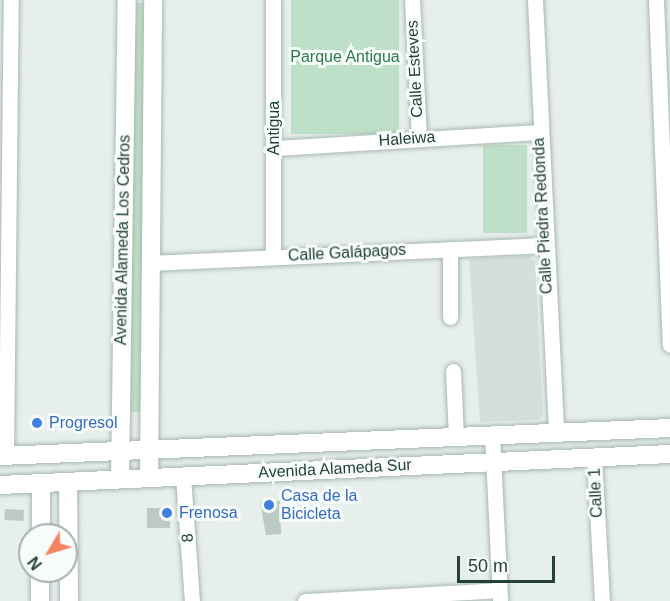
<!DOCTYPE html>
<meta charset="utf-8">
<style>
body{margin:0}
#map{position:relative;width:670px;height:601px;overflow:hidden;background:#e6efeb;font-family:Helvetica,sans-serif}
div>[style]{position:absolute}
.built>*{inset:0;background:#d4dfda}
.green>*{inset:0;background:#bfe0c8;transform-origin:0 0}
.building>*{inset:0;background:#bbcac4;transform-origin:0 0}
.roads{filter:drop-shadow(0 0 2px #a8b8b2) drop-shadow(0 0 2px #a8b8b2)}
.street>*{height:15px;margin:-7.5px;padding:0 7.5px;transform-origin:7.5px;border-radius:7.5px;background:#fff}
.secondary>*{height:18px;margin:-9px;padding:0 9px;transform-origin:9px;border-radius:9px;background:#fff}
.dots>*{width:16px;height:16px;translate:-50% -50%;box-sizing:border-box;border:3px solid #f7fbf9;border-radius:50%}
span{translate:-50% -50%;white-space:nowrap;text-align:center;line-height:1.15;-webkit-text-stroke:6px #f7fbf9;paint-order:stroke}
.park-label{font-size:16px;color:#2d7a4b}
.street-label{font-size:16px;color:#24423a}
.shop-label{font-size:16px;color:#366cbe}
.left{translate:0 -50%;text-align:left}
.north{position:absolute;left:18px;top:523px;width:60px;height:60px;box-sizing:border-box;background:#f7fbf9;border:2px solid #a3b1ad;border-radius:50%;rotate:232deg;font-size:16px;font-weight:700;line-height:24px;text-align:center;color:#24423a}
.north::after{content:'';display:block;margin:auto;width:21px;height:27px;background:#f4845f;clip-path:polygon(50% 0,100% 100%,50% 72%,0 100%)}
.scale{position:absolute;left:457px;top:556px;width:98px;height:27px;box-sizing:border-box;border:3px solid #24423a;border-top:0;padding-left:8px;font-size:18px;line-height:21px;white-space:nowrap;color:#24423a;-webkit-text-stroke:4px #f7fbf9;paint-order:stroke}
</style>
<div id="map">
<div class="built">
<div style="clip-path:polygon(529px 256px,535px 261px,543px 415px,539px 420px,480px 422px,469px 259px)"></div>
</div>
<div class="green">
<div style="left:291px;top:0;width:108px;height:134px"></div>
<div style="left:131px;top:3px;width:13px;height:409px"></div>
<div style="left:483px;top:145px;width:44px;height:88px"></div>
</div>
<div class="building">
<div style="clip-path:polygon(280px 501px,281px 534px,266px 535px,260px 502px)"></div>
<div style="left:147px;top:508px;width:23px;height:20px"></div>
<div style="left:5px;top:509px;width:19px;height:11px;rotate:3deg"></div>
</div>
<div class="roads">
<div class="street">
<div style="left:412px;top:0;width:138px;rotate:87.1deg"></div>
<div style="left:535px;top:0;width:434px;rotate:87.2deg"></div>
<div style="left:656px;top:0;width:345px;rotate:87.7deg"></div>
<div style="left:275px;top:148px;width:264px;rotate:-3.5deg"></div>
<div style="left:450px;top:249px;width:68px;rotate:90deg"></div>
<div style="left:273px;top:256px;width:256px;rotate:-90deg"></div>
<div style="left:151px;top:263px;width:393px;rotate:-2.6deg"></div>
<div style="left:453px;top:371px;width:66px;rotate:87.4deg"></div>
<div style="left:492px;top:435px;width:166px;rotate:87.2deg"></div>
<div style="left:6px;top:455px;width:455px;rotate:-89.4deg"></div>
<div style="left:594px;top:457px;width:144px;rotate:86.8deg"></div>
<div style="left:183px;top:476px;width:125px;rotate:85.9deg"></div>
<div style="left:305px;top:601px;width:194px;rotate:-3.2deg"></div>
</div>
<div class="secondary">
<div style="left:0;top:456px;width:671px;rotate:-2.39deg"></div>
<div style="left:149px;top:478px;width:478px;rotate:-89.5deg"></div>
<div style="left:120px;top:479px;width:479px;rotate:-89.2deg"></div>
<div style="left:68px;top:482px;width:119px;rotate:89.5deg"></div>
<div style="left:0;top:485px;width:671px;rotate:-2.65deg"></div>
<div style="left:41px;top:535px;width:52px;rotate:-90deg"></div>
<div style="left:40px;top:601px;width:30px;rotate:-90deg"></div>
</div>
</div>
<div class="dots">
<div style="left:37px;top:423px;background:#3f7fe0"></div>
<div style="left:269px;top:505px;background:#3f7fe0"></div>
<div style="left:167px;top:513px;background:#3f7fe0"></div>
</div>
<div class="park-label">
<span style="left:345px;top:57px">Parque Antigua</span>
</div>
<div class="street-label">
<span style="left:415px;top:69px;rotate:-93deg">Calle Esteves</span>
<span style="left:274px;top:128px;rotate:-90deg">Antigua</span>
<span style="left:407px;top:139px;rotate:-4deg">Haleiwa</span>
<span style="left:543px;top:216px;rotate:-93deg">Calle Piedra Redonda</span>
<span style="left:123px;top:240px;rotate:-89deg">Avenida Alameda Los Cedros</span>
<span style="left:347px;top:253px;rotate:-3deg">Calle Galápagos</span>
<span style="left:335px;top:469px;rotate:-3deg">Avenida Alameda Sur</span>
<span style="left:596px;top:493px;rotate:-93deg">Calle 1</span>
<span style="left:188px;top:538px;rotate:-94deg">8</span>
</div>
<div class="shop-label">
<span class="left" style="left:49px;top:423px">Progresol</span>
<span class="left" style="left:281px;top:505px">Casa de la<br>Bicicleta</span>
<span class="left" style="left:179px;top:513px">Frenosa</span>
</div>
<div class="north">N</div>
<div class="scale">50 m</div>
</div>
